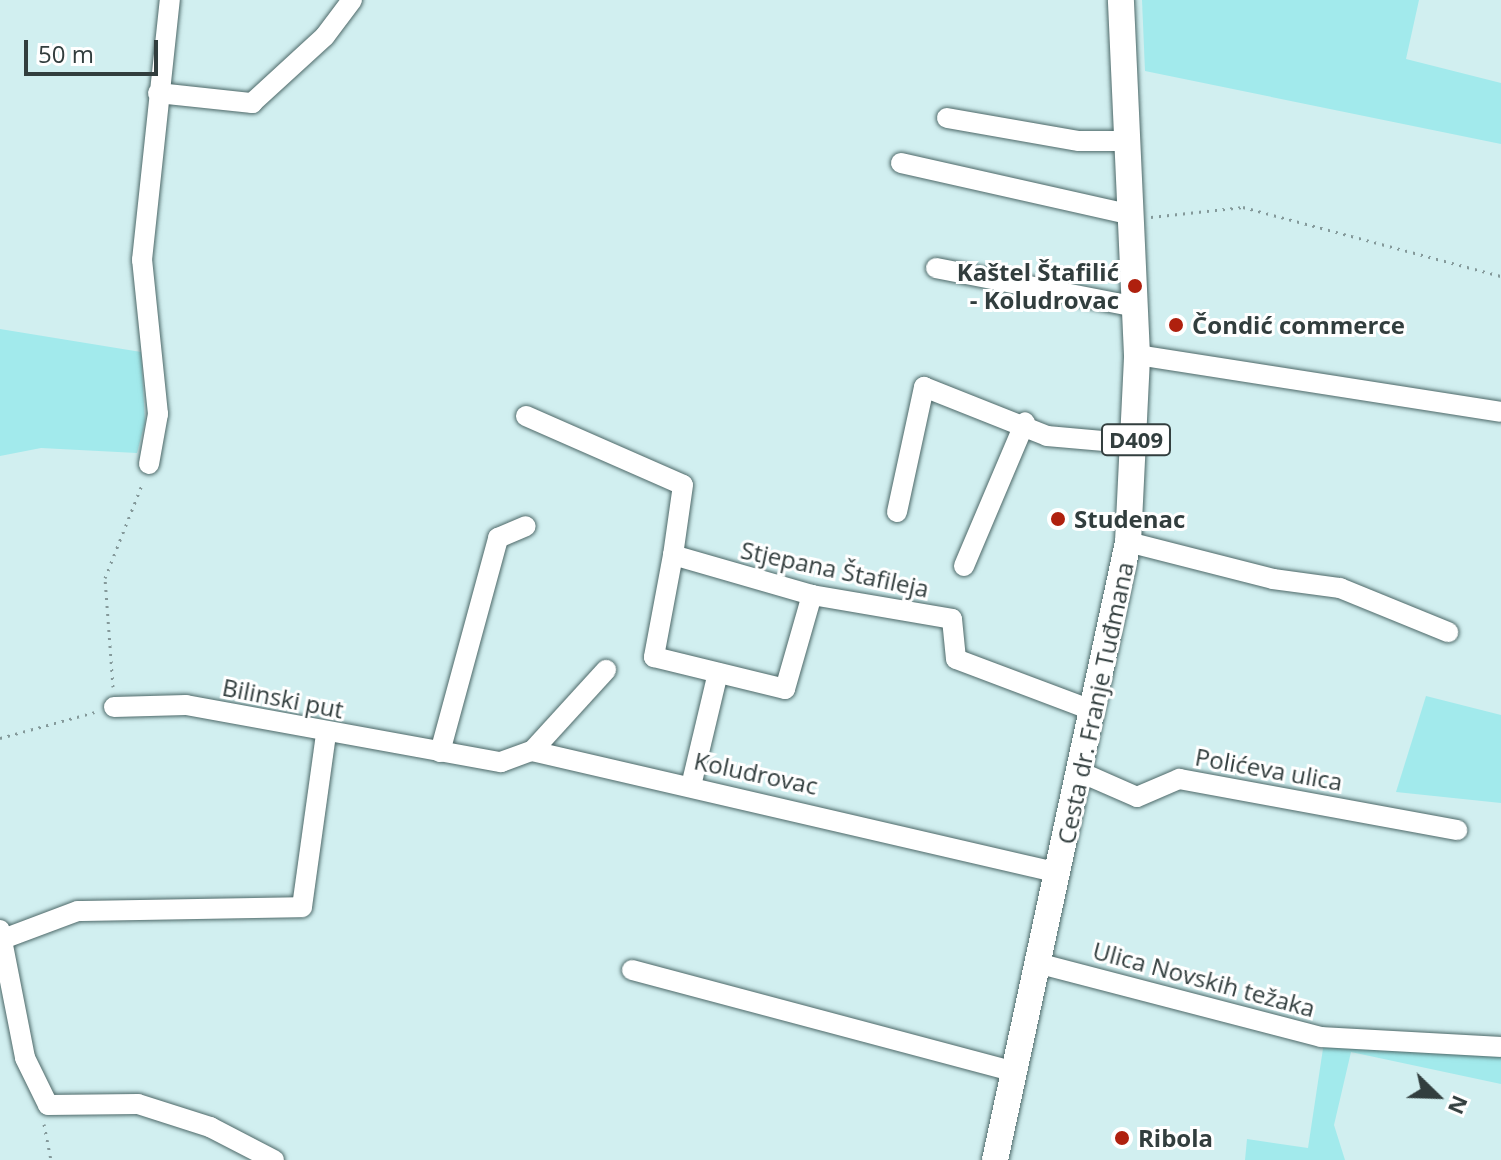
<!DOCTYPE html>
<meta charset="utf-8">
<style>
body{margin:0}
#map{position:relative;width:1501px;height:1160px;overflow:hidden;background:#d1eff0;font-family:"Open Sans",sans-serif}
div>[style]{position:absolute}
.green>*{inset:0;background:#a2eaec}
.path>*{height:3px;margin-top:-1.5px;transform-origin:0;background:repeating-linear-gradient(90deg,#84999a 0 2px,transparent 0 8px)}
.roads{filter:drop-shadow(0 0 2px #4d6868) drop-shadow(0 0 2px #4d6868)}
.minor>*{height:20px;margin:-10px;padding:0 10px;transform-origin:10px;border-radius:10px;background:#fff}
.major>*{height:26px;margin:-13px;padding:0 13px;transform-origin:13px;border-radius:13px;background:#fff}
.dots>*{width:22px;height:22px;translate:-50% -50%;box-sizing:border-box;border:4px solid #fff;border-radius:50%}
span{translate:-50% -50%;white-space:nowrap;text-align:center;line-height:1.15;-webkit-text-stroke:6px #fff;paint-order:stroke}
.shield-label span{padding:2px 6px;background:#fff;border:2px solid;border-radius:6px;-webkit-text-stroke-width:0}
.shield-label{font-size:22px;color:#323e3e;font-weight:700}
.poi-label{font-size:24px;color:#323e3e;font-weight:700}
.right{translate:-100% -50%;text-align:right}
.left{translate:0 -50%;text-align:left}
.street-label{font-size:24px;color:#323e3e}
.north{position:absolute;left:1397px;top:1056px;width:80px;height:80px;-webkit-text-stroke:6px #fff;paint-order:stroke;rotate:113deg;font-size:22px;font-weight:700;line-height:32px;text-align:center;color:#323e3e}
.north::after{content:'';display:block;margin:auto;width:28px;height:36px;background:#323e3e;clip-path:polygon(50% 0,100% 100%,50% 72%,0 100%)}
.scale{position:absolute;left:24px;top:40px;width:134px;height:36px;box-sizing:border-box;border:4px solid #323e3e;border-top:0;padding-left:10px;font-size:24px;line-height:28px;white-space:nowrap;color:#323e3e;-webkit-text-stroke:6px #fff;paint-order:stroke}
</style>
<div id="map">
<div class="green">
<div style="clip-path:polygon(1142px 0,1419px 0,1406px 59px,1501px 83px,1501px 144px,1145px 71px)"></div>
<div style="clip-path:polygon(0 329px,141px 352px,145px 422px,137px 453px,41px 448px,0 456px)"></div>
<div style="clip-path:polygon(1426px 696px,1501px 715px,1501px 803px,1396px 792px)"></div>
<div style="clip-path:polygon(1324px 1042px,1501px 1051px,1501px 1084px,1351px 1052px,1334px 1125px,1345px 1160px,1245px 1160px,1247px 1139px,1308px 1148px)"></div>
</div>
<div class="path">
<div style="left:1151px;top:217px;width:93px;rotate:-6.2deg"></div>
<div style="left:1243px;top:207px;width:267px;rotate:15deg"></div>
<div style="left:113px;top:687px;width:109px;rotate:-94.2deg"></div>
<div style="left:105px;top:578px;width:103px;rotate:-68.4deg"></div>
<div style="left:0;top:738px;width:98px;rotate:-15.3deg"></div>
<div style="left:44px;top:1124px;width:37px;rotate:79deg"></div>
</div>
<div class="roads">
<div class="minor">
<div style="left:158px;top:93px;width:95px;rotate:6.1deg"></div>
<div style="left:252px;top:103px;width:99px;rotate:-42.5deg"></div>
<div style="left:325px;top:36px;width:45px;rotate:-53.1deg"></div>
<div style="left:947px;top:118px;width:134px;rotate:9.9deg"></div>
<div style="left:1079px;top:141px;width:49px"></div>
<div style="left:901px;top:163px;width:237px;rotate:12.7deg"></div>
<div style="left:936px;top:268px;width:204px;rotate:11deg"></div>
<div style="left:1137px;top:355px;width:368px;rotate:8.9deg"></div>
<div style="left:526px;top:416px;width:171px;rotate:23.7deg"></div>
<div style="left:683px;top:485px;width:71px;rotate:98.1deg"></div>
<div style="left:673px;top:555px;width:145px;rotate:16.1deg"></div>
<div style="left:812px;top:595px;width:142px;rotate:9.7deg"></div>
<div style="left:952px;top:619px;width:40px;rotate:84.3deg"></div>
<div style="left:956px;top:659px;width:145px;rotate:20.6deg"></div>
<div style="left:149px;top:464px;width:51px;rotate:-79.8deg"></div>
<div style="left:158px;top:414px;width:155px;rotate:-95.9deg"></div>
<div style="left:142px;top:260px;width:262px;rotate:-83.9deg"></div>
<div style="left:897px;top:512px;width:128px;rotate:-77.8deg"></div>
<div style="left:924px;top:387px;width:132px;rotate:21.7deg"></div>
<div style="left:1047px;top:436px;width:89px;rotate:5.1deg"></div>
<div style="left:1128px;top:542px;width:150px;rotate:14.3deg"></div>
<div style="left:1273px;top:579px;width:68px;rotate:7.7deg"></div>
<div style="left:1340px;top:588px;width:117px;rotate:22.2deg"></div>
<div style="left:673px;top:555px;width:104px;rotate:100.6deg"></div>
<div style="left:654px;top:657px;width:135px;rotate:13.7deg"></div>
<div style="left:785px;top:689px;width:98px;rotate:-74deg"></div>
<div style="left:964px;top:566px;width:156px;rotate:-67deg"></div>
<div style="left:114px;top:707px;width:72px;rotate:-1.6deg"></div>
<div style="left:186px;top:705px;width:320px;rotate:10.3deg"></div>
<div style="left:501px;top:762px;width:33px;rotate:-20deg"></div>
<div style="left:532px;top:751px;width:541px;rotate:13.03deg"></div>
<div style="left:532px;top:751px;width:110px;rotate:-47.6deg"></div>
<div style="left:440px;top:752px;width:222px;rotate:-74.8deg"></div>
<div style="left:498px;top:538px;width:30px;rotate:-23deg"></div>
<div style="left:1080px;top:772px;width:62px;rotate:23.7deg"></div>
<div style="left:1137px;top:797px;width:46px;rotate:-23.2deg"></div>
<div style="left:1179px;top:779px;width:283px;rotate:10.4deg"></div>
<div style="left:691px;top:786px;width:116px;rotate:-76.6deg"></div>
<div style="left:0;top:930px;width:130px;rotate:78.9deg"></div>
<div style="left:25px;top:1058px;width:52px;rotate:63.9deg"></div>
<div style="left:48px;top:1105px;width:90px;rotate:-0.6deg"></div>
<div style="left:138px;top:1104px;width:76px;rotate:17.7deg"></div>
<div style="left:210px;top:1127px;width:72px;rotate:27.3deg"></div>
<div style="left:3px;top:939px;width:80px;rotate:-20.5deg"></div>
<div style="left:78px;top:911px;width:224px;rotate:-1deg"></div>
<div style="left:302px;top:907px;width:175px;rotate:-82.1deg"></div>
<div style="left:1037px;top:963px;width:293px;rotate:14.6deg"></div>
<div style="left:1321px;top:1037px;width:180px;rotate:3.2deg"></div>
<div style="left:632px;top:970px;width:392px;rotate:14.9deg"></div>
</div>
<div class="major">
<div style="left:995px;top:1160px;width:632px;rotate:-77.85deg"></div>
<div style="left:1128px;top:542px;width:187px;rotate:-87.2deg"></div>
<div style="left:1137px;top:355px;width:355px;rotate:-92.6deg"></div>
</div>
</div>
<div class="dots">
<div style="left:1135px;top:286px;background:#af200e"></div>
<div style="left:1176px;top:325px;background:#af200e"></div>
<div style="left:1058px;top:519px;background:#af200e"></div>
<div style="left:1122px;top:1138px;background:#af200e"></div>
</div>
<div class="shield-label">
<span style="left:1136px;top:440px">D409</span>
</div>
<div class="poi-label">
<span class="right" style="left:1119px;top:286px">Kaštel Štafilić<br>- Koludrovac</span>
<span class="left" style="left:1192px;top:325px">Čondić commerce</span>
<span class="left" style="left:1074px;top:519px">Studenac</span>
<span class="left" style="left:1138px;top:1138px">Ribola</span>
</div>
<div class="street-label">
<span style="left:835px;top:569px;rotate:12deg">Stjepana Štafileja</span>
<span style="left:283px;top:698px;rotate:11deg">Bilinski put</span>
<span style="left:1095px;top:703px;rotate:-78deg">Cesta dr. Franje Tuđmana</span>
<span style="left:1269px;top:769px;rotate:10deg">Polićeva ulica</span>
<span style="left:756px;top:773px;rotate:12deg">Koludrovac</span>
<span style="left:1204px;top:979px;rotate:15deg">Ulica Novskih težaka</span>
</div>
<div class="north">N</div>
<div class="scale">50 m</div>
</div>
